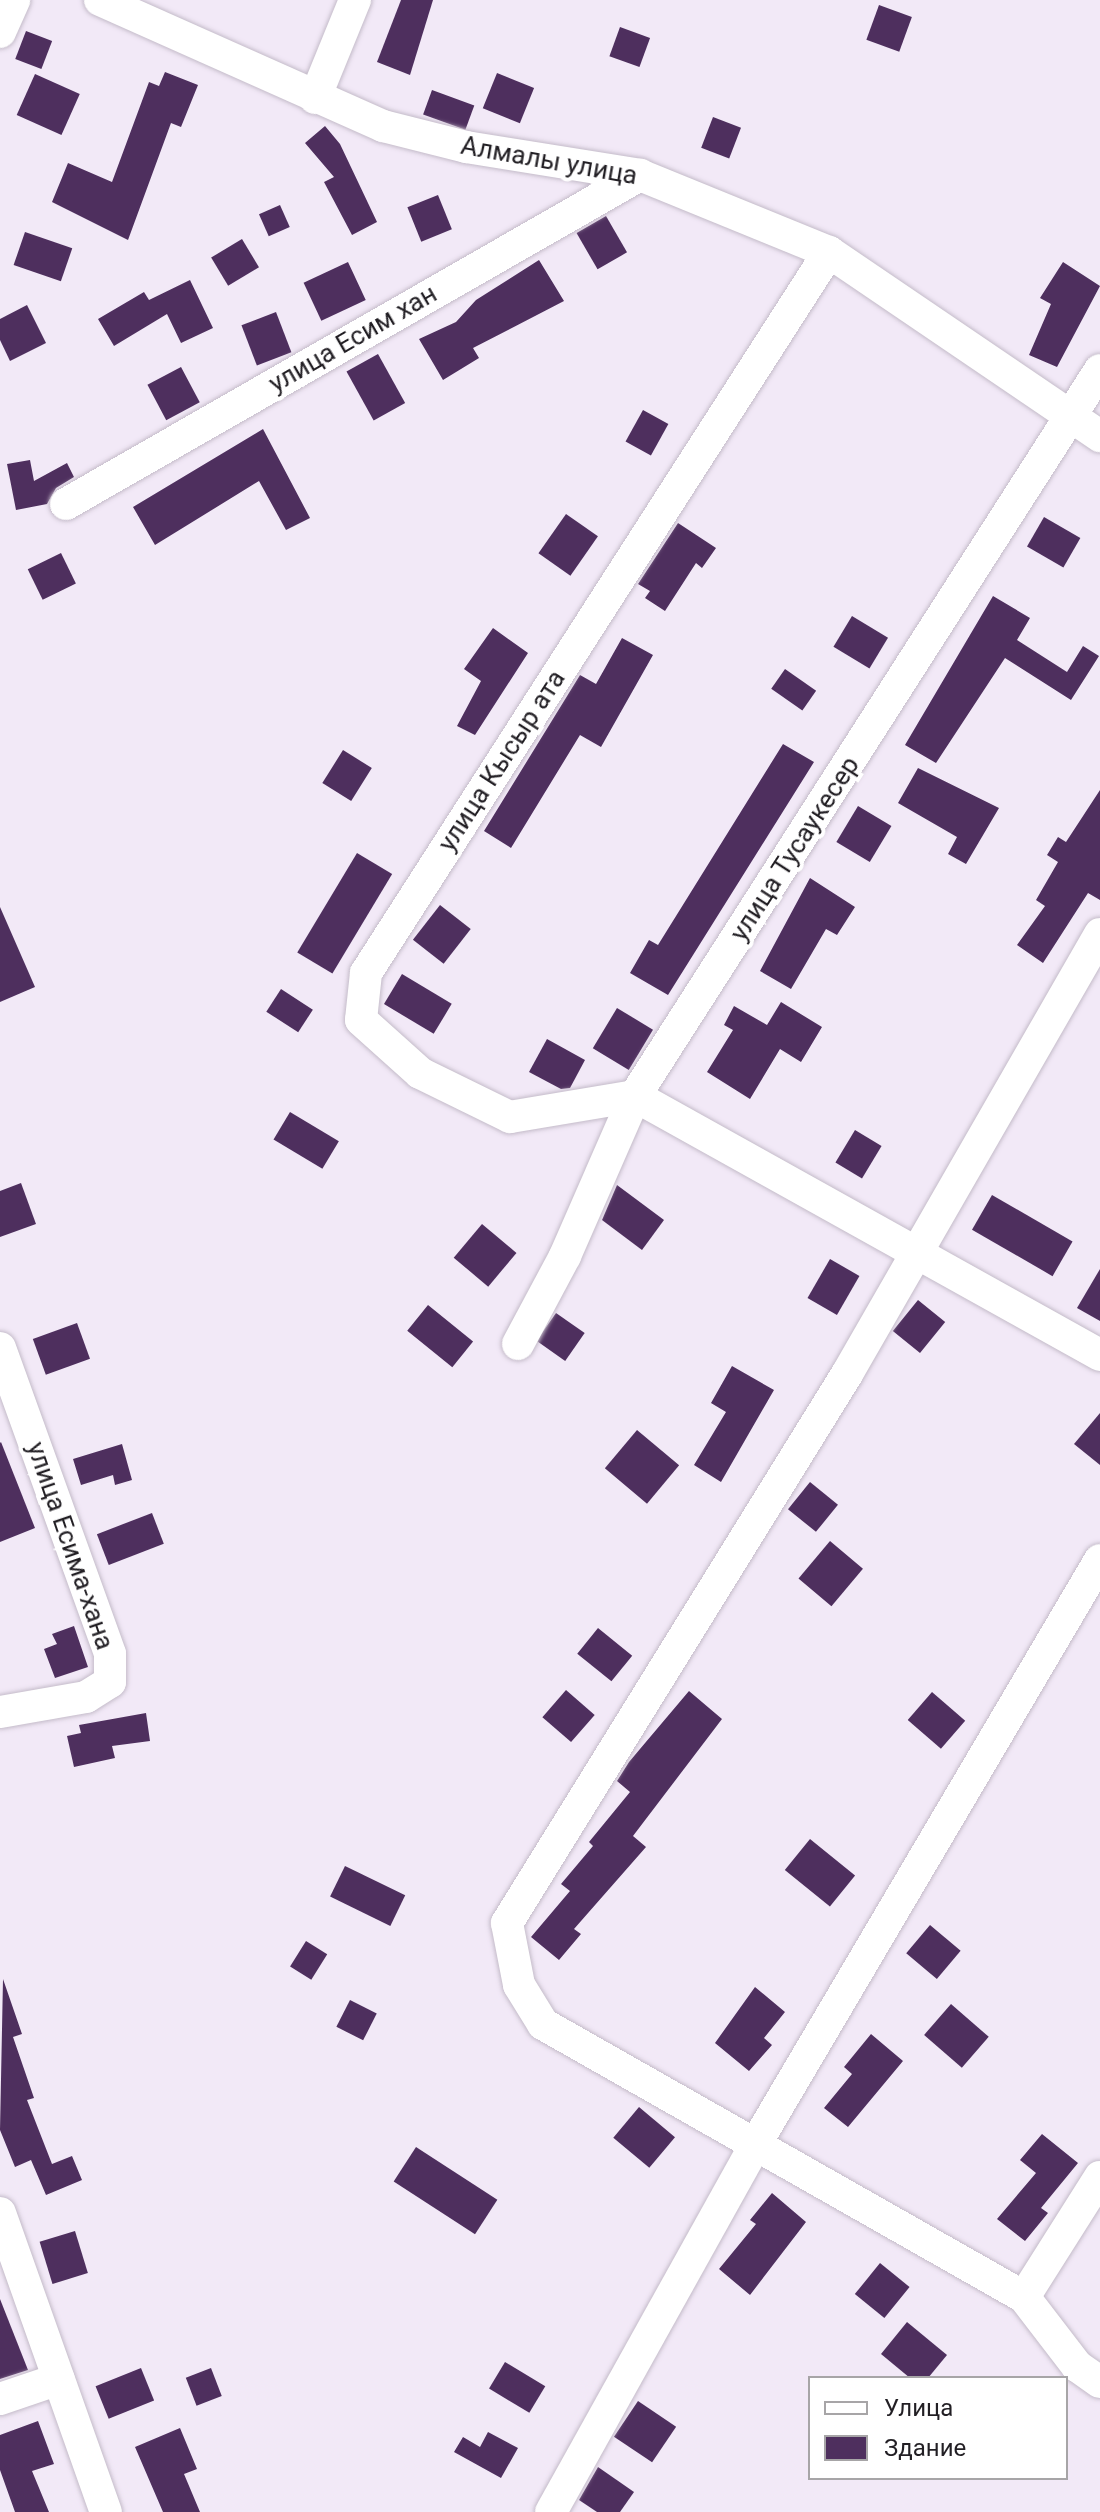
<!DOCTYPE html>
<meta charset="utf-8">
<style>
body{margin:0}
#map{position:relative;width:1100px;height:2512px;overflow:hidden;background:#f2e9f7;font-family:Roboto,sans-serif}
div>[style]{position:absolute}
.building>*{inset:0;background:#4e2f5e;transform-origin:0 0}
.roads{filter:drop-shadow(0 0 2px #c4bbc9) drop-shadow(0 0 2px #c4bbc9)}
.minor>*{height:32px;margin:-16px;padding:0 16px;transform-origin:16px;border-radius:16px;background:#fff}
span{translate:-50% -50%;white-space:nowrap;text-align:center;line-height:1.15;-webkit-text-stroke:8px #fff;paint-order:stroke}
.street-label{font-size:26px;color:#221f24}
.legend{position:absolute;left:808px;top:2376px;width:260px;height:104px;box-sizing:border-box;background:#fff;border:2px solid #a7a5a7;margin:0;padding:10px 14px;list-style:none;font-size:24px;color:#221f24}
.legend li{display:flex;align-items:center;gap:16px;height:40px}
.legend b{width:40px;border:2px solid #a7a5a7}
</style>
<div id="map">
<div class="building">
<div style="clip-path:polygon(401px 0,433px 0,410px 75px,377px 62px)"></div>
<div style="left:879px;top:5px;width:35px;height:37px;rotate:20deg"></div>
<div style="left:620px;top:27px;width:32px;height:31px;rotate:20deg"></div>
<div style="left:26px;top:31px;width:28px;height:30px;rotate:21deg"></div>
<div style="clip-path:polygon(165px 72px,198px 85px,181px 127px,171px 123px,128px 240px,52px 202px,68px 163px,112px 182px,149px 82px,159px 86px)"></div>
<div style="left:497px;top:73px;width:40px;height:38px;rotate:22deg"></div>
<div style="left:35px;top:74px;width:49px;height:45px;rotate:24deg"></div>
<div style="left:432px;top:90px;width:45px;height:26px;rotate:20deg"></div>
<div style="left:713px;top:117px;width:30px;height:33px;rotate:21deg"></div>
<div style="clip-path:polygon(325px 126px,340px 144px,377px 222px,352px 235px,324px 182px,334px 177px,305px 143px)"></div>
<div style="left:438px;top:195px;width:37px;height:33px;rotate:68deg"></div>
<div style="left:280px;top:205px;width:24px;height:23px;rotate:66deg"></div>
<div style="left:606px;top:216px;width:42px;height:34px;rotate:60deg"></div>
<div style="left:25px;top:232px;width:50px;height:35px;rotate:19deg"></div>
<div style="left:242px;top:239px;width:33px;height:36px;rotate:59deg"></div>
<div style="clip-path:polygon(539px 260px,564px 301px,473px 348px,479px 358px,443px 380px,419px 339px,456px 322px,476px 300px)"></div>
<div style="left:348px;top:262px;width:42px;height:49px;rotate:65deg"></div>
<div style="clip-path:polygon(1063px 262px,1100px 286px,1057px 367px,1029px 355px,1051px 304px,1040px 298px)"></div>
<div style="clip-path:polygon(190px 280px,213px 328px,181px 343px,167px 314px,114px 346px,98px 319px,144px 292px,149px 300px)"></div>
<div style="clip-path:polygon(27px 305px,46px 343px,10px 361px,0 340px,0 319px)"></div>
<div style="left:276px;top:312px;width:43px;height:37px;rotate:69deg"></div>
<div style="left:378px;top:354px;width:56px;height:36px;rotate:61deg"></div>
<div style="left:181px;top:367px;width:40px;height:38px;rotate:62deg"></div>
<div style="left:643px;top:410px;width:29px;height:36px;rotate:29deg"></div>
<div style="clip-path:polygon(263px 429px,310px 518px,286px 530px,259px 481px,155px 545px,133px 507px)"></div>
<div style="clip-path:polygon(30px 460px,34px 481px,67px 463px,74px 477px,56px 488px,47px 504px,16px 510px,7px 464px)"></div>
<div style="left:566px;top:514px;width:39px;height:48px;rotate:35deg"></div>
<div style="left:1044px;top:517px;width:42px;height:34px;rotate:30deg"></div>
<div style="clip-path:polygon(678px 523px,716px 548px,702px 568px,696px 563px,665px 611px,645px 598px,650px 591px,638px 584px)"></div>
<div style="left:61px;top:553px;width:34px;height:37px;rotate:64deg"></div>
<div style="clip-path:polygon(993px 596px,1030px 618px,1017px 640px,1067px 672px,1083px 646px,1099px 656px,1071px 700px,1005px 658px,936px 763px,905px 745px)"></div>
<div style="left:852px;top:616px;width:42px;height:36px;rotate:31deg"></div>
<div style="clip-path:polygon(493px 628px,528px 653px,475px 735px,457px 726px,481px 681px,464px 669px)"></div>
<div style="clip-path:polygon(622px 638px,653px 655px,601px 747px,580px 735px,511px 848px,484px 831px,580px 675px,596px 684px)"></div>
<div style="left:785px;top:669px;width:38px;height:24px;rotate:35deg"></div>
<div style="clip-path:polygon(783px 744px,814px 762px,668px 995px,630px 973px,649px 940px,658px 945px)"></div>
<div style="left:343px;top:750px;width:34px;height:39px;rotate:32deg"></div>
<div style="clip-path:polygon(918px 768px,999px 808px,966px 864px,948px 854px,957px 837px,898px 803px)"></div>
<div style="clip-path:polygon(1100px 790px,1100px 900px,1088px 893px,1043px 963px,1017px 945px,1045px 906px,1036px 900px,1058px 862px,1047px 855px,1058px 837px,1066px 842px)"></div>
<div style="left:858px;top:806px;width:39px;height:42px;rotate:31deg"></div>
<div style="left:357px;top:853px;width:41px;height:116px;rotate:31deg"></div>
<div style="clip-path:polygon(810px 878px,855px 907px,837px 935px,826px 929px,791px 989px,760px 971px)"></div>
<div style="left:440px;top:905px;width:39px;height:44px;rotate:38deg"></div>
<div style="clip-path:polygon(0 907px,35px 987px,0 1002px)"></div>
<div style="left:402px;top:974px;width:58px;height:35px;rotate:31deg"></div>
<div style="left:281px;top:989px;width:38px;height:27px;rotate:33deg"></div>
<div style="clip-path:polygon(781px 1002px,822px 1027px,801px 1062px,780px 1049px,750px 1099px,707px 1072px,733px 1030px,724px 1025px,734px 1006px,767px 1025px)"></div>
<div style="left:617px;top:1008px;width:42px;height:47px;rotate:31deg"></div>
<div style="clip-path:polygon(547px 1039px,585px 1060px,570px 1088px,561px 1089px,529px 1072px)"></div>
<div style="left:290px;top:1112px;width:57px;height:32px;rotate:31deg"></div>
<div style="left:855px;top:1130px;width:31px;height:38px;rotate:31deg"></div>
<div style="clip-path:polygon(21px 1183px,36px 1224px,0 1237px,0 1191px)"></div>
<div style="clip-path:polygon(617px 1185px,664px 1220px,642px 1250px,602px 1220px)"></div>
<div style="left:992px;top:1195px;width:93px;height:40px;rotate:30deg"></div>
<div style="left:482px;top:1224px;width:45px;height:44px;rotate:40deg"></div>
<div style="left:830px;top:1259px;width:34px;height:45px;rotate:30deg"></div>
<div style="clip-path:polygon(1100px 1269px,1100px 1321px,1077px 1308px)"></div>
<div style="left:918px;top:1300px;width:35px;height:40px;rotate:39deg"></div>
<div style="left:428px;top:1305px;width:58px;height:33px;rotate:39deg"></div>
<div style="left:556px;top:1313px;width:35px;height:34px;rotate:35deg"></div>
<div style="left:77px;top:1323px;width:38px;height:47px;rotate:70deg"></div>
<div style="clip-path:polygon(732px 1366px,774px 1390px,721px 1482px,694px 1465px,726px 1412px,711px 1403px)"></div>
<div style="clip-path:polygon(1100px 1413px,1100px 1465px,1074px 1444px)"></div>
<div style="left:637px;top:1430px;width:55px;height:50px;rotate:40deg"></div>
<div style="clip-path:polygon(1px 1442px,35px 1528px,0 1542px,0 1443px)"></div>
<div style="clip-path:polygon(122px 1444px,132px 1480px,115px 1485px,113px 1475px,81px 1485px,73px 1459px)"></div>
<div style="left:810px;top:1482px;width:36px;height:35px;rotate:39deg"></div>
<div style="left:152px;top:1513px;width:33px;height:59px;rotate:69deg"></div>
<div style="left:830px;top:1541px;width:43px;height:49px;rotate:40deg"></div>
<div style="clip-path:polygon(74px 1626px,88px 1667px,55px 1678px,44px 1649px,57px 1644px,52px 1634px)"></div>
<div style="left:598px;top:1628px;width:44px;height:33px;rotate:39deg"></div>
<div style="left:566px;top:1690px;width:38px;height:36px;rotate:41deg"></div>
<div style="clip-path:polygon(689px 1691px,722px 1719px,633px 1836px,646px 1847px,574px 1929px,581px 1934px,559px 1960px,531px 1937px,570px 1891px,561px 1884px,593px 1846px,589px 1842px,630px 1792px,617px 1781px,629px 1762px)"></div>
<div style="left:932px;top:1692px;width:44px;height:37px;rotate:41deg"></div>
<div style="clip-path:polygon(146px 1713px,150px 1741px,112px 1746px,115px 1758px,74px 1767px,67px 1736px,81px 1733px,79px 1725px)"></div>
<div style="left:810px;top:1839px;width:58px;height:40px;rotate:39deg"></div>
<div style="left:345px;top:1866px;width:67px;height:34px;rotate:26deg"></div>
<div style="left:930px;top:1925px;width:40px;height:37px;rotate:40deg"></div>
<div style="left:306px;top:1941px;width:25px;height:30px;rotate:32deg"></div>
<div style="clip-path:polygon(3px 1979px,22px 2034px,13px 2037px,34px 2098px,27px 2100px,52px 2164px,72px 2156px,82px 2180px,46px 2195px,31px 2160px,15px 2167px,0 2130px)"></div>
<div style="clip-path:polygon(755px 1987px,785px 2012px,764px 2038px,772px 2045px,749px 2071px,715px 2043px)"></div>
<div style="left:350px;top:2000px;width:30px;height:30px;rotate:27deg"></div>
<div style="left:951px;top:2004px;width:50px;height:41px;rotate:41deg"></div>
<div style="clip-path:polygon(871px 2034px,903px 2061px,848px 2127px,824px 2108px,852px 2074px,844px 2067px)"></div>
<div style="left:639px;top:2107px;width:47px;height:40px;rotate:40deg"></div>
<div style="clip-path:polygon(1042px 2134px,1078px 2163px,1041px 2208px,1048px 2213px,1025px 2241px,997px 2219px,1036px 2173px,1020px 2160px)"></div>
<div style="left:416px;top:2147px;width:97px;height:41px;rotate:33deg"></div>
<div style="clip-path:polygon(772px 2193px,806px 2222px,750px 2295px,719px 2269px,756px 2224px,750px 2220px)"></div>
<div style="left:75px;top:2231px;width:44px;height:37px;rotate:73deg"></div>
<div style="left:880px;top:2263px;width:38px;height:40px;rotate:39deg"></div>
<div style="clip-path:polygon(0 2299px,28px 2370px,0 2379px)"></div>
<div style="clip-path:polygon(907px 2322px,947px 2355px,928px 2378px,910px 2378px,881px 2354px)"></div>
<div style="left:505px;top:2362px;width:47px;height:31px;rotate:31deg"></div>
<div style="left:141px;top:2368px;width:35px;height:49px;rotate:68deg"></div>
<div style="left:211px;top:2368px;width:30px;height:27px;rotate:69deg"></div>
<div style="left:638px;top:2401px;width:46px;height:43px;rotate:34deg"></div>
<div style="clip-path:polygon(38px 2421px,54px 2464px,32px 2471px,49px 2512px,15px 2512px,0 2470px,0 2435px)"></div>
<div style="clip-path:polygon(180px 2428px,197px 2469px,184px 2474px,200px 2512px,163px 2512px,135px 2447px)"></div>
<div style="clip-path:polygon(488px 2432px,518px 2448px,501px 2478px,454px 2452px,463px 2437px,480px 2447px)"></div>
<div style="clip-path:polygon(598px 2467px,634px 2492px,620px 2512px,597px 2512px,579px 2500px)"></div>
</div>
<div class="roads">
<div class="minor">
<div style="left:100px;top:0;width:310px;rotate:24deg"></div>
<div style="left:383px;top:126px;width:86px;rotate:14.2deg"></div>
<div style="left:466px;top:147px;width:176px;rotate:9.1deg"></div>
<div style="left:640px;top:175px;width:204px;rotate:22.2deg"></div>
<div style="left:829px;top:252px;width:328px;rotate:34.2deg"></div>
<div style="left:0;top:32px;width:35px;rotate:-66deg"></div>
<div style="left:315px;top:98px;width:106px;rotate:-67.8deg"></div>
<div style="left:829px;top:252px;width:857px;rotate:122.71deg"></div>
<div style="left:366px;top:973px;width:47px;rotate:96.1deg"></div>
<div style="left:361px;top:1020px;width:79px;rotate:41.9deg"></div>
<div style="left:420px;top:1073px;width:100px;rotate:26.1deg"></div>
<div style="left:510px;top:1117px;width:127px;rotate:-9.5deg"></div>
<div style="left:635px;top:1096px;width:532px;rotate:29.12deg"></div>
<div style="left:66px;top:504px;width:662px;rotate:-29.82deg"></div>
<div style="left:1100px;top:934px;width:508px;rotate:119.9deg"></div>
<div style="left:847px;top:1374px;width:646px;rotate:121.77deg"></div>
<div style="left:507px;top:1923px;width:63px;rotate:79deg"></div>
<div style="left:519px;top:1985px;width:46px;rotate:58.4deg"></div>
<div style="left:543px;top:2024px;width:553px;rotate:29.58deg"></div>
<div style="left:1024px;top:2297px;width:87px;rotate:52.5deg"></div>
<div style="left:1077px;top:2366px;width:28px;rotate:35deg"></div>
<div style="left:518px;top:1344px;width:100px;rotate:-61.9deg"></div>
<div style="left:565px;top:1256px;width:175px;rotate:-66.4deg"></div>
<div style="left:635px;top:1096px;width:862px;rotate:-57.36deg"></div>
<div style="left:0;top:1348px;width:325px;rotate:70.2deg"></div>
<div style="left:110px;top:1654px;width:28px;rotate:90deg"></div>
<div style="left:110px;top:1682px;width:28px;rotate:148deg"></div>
<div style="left:86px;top:1697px;width:87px;rotate:170.1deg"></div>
<div style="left:0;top:2213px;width:317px;rotate:70.5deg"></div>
<div style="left:1024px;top:2297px;width:142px;rotate:-57.7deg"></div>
<div style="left:0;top:2399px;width:62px;rotate:-18.7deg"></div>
<div style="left:551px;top:2512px;width:420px;rotate:-60.9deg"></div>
<div style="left:755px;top:2145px;width:679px;rotate:-59.47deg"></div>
</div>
</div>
<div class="street-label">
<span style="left:549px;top:161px;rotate:10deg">Алмалы улица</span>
<span style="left:353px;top:339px;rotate:-30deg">улица Есим хан</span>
<span style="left:502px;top:761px;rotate:-57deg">улица Кысыр ата</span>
<span style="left:795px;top:849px;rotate:-57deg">улица Тусаукесер</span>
<span style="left:70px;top:1546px;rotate:71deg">улица Есима-хана</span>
</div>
<ul class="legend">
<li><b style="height:10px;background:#fff"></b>Улица</li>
<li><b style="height:22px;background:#4e2f5e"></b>Здание</li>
</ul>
</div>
